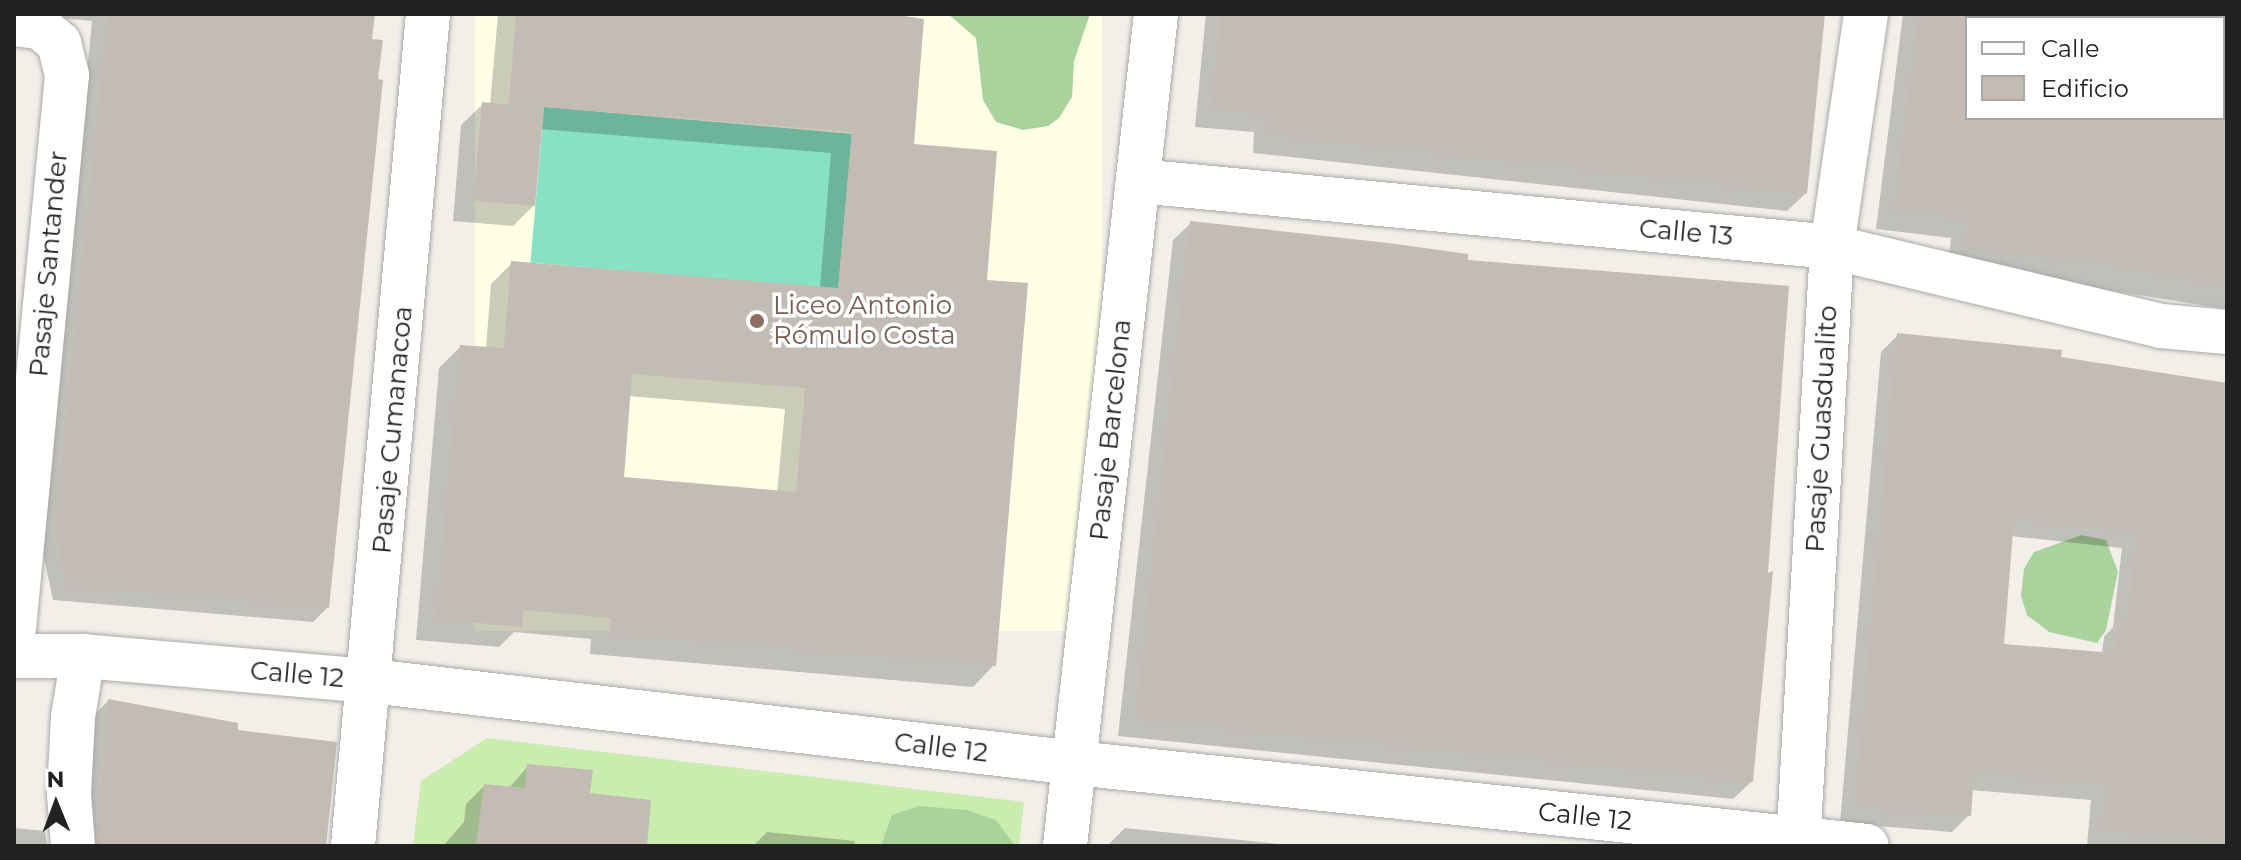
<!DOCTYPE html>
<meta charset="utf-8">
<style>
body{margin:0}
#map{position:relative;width:2241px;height:860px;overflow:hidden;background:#f2efe9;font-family:Montserrat,sans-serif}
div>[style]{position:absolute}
.education>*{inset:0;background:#feffe5;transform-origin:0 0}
.grass>*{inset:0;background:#caecaf}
.forest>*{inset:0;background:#aad29d}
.pitch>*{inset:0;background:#87e1c2;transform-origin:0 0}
.shadow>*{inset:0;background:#0003}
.building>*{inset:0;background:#c3bcb5;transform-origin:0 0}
.roads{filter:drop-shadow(0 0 2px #a9a9a9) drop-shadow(0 0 2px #a9a9a9)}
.minor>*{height:44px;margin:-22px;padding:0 22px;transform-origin:22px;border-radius:22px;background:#fff}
.dots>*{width:22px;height:22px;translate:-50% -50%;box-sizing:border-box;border:4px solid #fff;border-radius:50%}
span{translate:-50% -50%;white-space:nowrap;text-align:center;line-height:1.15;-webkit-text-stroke:7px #fff;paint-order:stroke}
.street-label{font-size:26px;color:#222}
.education-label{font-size:26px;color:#785e54}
.left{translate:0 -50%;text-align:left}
.frame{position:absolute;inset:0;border:16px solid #222;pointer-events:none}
.legend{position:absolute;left:1965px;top:16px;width:260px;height:104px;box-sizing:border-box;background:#fff;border:2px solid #a7a7a7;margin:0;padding:10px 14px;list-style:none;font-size:24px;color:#222}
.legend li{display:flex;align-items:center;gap:16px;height:40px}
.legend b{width:40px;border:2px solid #a7a7a7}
.north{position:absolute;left:16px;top:764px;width:80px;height:80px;-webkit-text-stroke:6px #fff;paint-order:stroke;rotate:359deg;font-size:22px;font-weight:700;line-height:32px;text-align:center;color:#222}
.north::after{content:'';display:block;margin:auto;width:28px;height:36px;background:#222;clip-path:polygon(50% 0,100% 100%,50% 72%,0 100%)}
</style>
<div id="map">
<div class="education">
<div style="left:475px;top:14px;width:627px;height:617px"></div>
</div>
<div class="grass">
<div style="clip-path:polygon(487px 738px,1024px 802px,1019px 846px,413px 846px,421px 781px)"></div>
</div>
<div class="forest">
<div style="clip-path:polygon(948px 14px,1090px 14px,1074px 61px,1072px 97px,1059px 118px,1048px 126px,1023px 130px,996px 122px,983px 100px,976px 38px)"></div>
<div style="clip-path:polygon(2082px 535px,2106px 540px,2118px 572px,2106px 630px,2097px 643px,2049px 632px,2027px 615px,2021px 596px,2024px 569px,2034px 552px)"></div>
<div style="clip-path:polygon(919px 806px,967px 810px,996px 820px,1015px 846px,881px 846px,892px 815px)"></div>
</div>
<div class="pitch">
<div style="left:544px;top:107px;width:309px;height:156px;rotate:5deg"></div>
</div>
<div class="shadow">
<div style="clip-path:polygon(14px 14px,373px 14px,327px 608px,313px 622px,53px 600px,41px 544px,92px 21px)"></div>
<div style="clip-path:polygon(evenodd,498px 14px,889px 14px,912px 146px,985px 282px,994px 665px,973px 687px,590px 654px,591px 639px,514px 632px,499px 647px,416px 640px,439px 368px,460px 347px,486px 349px,491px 284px,512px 263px,820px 288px,831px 153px,540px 129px,534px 205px,513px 226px,453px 221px,461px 125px,483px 104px,490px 105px,498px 14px,628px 396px,785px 409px,777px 493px,621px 479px,628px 396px)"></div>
<div style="clip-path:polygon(1206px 14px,1820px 14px,1805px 194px,1787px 211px,1253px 153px,1254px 132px,1195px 127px)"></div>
<div style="clip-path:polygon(evenodd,1903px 14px,2227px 14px,2227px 309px,1948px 265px,1951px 238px,1876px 229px,1903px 14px,1967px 18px,2223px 18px,2223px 118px,1967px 118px,1967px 18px)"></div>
<div style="clip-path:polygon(1191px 223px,1466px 261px,1751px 782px,1733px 799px,1118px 736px,1173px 240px)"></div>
<div style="clip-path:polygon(evenodd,1897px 336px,2227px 385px,2227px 846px,2087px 845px,2091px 800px,1971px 790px,1969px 815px,1952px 832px,1840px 823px,1881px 352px,1897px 336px,2010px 536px,2122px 548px,2113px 627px,2104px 637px,2102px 654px,2002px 646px,2010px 536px)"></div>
<div style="clip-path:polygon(108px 701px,237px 731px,324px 846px,86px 846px,95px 714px)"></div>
<div style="clip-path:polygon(528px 766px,587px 795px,645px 846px,443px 846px,464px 822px,466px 804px,484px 786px,509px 788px)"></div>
<div style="clip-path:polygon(14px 828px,45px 831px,47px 846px,14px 846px)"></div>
<div style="clip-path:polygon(1125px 828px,1298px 846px,1107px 846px)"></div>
<div style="clip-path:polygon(767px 832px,855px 841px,854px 846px,753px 846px)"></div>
</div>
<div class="building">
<div style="clip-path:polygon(108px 14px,375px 14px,372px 39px,383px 40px,378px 79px,383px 80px,329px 608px,67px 586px,55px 528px)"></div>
<div style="clip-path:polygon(evenodd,516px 14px,891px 14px,924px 19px,914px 144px,997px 151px,987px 280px,1028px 283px,996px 666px,610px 634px,611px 618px,523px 610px,522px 627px,436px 619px,460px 345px,504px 348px,511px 261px,838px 288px,852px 132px,509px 104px,516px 14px,632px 374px,805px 388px,796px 492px,624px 477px,632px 374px)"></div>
<div style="clip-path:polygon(1221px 14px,1825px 14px,1807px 194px,1270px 135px,1271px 115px,1212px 110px)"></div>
<div style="clip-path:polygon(1918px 14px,1967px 14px,1967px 118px,2227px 118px,2227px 287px,2104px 264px,1966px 247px,1969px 220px,1894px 211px)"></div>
<div style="left:482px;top:102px;width:62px;height:99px;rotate:5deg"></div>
<div style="clip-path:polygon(1190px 221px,1388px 243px,1468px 254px,1468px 260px,1789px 286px,1768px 573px,1773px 571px,1753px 782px,1135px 720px)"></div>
<div style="clip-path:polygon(evenodd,1897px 333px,2062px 350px,2061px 357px,2227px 383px,2227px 842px,2102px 830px,2106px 784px,1974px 773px,1971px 816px,1855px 807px,1897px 333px,2014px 519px,2137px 532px,2128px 619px,2119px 618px,2116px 653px,2004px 644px,2014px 519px)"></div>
<div style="clip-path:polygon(108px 699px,238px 723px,238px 730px,337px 742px,326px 846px,98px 846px)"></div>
<div style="clip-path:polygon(527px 764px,593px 770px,590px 793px,651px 800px,647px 846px,476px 846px,484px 784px,525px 788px)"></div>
</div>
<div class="roads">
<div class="minor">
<div style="left:14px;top:24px;width:26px;rotate:7deg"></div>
<div style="left:40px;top:27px;width:25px;rotate:40deg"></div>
<div style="left:59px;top:43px;width:33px;rotate:76deg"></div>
<div style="left:67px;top:75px;width:556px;rotate:95.47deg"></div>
<div style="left:1138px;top:181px;width:697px;rotate:5.43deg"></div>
<div style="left:1832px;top:247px;width:338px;rotate:13.5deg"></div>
<div style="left:2161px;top:326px;width:66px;rotate:5.2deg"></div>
<div style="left:14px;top:656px;width:69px"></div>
<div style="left:83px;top:656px;width:289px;rotate:5deg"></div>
<div style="left:371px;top:681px;width:709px;rotate:6.64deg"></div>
<div style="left:1075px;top:763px;width:796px;rotate:5.98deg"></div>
<div style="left:73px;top:846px;width:52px;rotate:-94.4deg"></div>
<div style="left:69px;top:794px;width:77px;rotate:-87deg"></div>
<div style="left:73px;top:717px;width:62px;rotate:-80.7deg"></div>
<div style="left:353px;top:846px;width:835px;rotate:-84.85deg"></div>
<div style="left:1065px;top:846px;width:837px;rotate:-83.76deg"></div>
<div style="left:1798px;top:846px;width:600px;rotate:-86.75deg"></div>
<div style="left:1832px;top:247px;width:235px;rotate:-81.7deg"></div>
</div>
</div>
<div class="dots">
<div style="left:757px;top:321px;background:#8d6e63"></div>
</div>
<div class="street-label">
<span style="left:1686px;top:233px;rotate:5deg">Calle 13</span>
<span style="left:49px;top:264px;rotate:-85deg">Pasaje Santander</span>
<span style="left:1822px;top:429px;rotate:-87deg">Pasaje Guasdualito</span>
<span style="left:393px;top:430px;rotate:-85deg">Pasaje Cumanacoa</span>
<span style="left:1111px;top:430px;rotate:-84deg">Pasaje Barcelona</span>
<span style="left:297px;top:675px;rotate:5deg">Calle 12</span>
<span style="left:941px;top:748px;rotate:7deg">Calle 12</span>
<span style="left:1585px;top:817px;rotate:6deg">Calle 12</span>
</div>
<div class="education-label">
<span class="left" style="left:773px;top:321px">Liceo Antonio<br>Rómulo Costa</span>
</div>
<div class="frame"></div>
<ul class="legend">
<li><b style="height:10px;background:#fff"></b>Calle</li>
<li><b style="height:22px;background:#c3bcb5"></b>Edificio</li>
</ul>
<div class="north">N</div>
</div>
